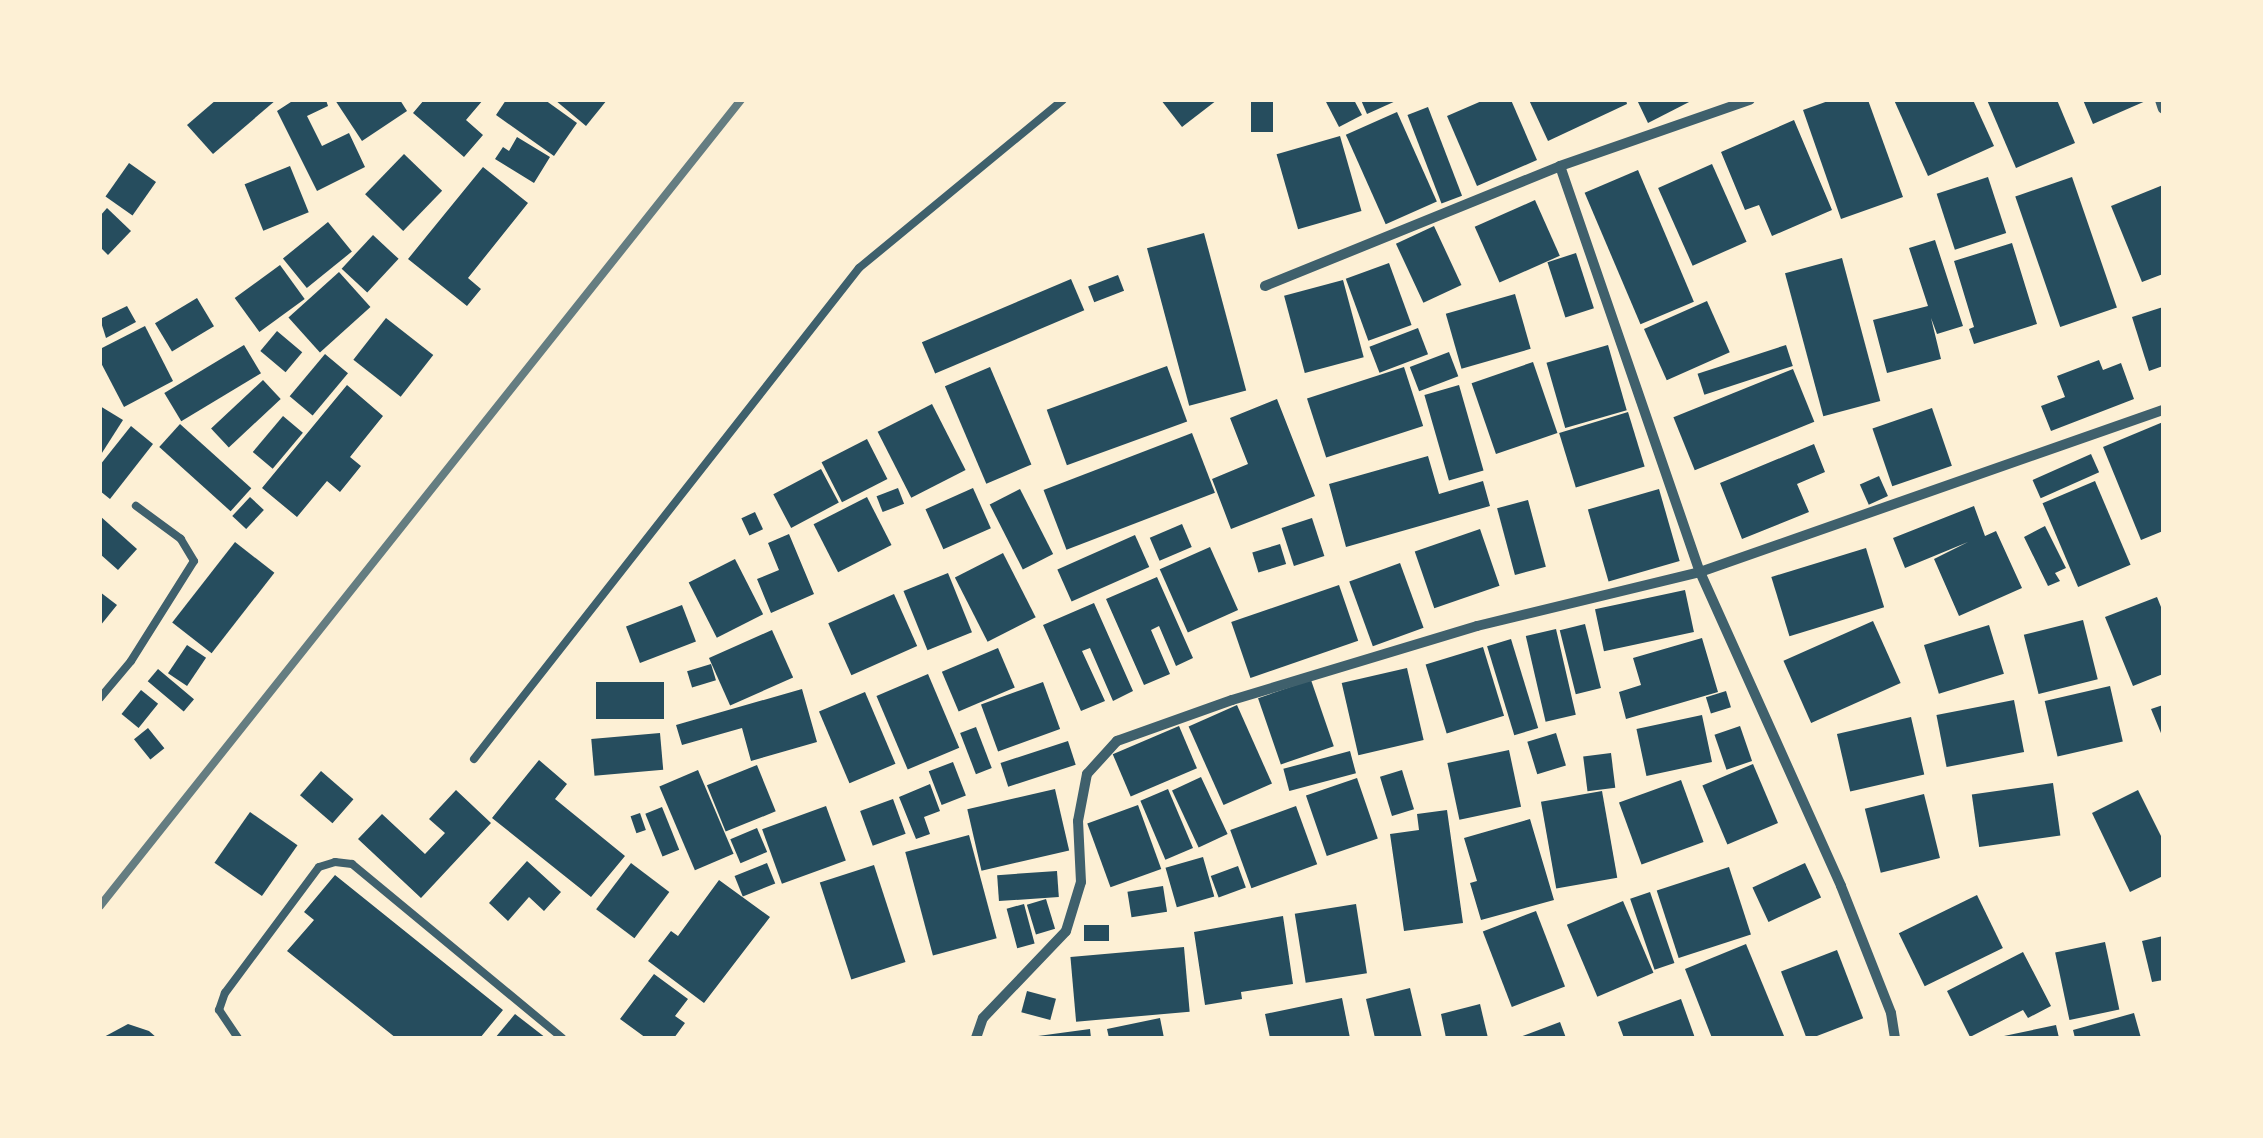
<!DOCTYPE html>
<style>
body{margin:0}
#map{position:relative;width:2263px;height:1138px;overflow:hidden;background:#fdf0d5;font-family:"Roboto Condensed",sans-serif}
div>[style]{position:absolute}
.building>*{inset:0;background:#264d5e;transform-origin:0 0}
.service>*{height:8px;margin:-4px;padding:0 4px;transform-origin:4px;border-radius:4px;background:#3f606c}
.minor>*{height:10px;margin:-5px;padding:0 5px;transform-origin:5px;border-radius:5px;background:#3f606c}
.rail>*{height:8px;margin:-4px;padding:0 4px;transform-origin:4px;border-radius:4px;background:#657d81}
span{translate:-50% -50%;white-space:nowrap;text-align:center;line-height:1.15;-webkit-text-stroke:8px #fdf0d5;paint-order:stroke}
.frame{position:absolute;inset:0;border:102px solid #fdf0d5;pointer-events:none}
</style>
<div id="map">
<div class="building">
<div style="clip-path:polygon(216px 100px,276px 100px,213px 154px,187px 125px)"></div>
<div style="clip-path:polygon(294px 100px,326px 100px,328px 106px,307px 116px,322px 146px,349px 133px,365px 167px,317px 191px,277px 111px)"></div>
<div style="clip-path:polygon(335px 100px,400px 100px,407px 111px,362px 141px)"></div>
<div style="clip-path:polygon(424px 100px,483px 100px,466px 120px,483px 135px,464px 157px,413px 113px)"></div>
<div style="clip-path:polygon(506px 100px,545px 100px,577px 123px,554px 156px,496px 115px)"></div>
<div style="clip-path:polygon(555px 100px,607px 100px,586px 126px)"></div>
<div style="clip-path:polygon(1161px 100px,1217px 100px,1182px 127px)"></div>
<div style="left:1251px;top:100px;width:22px;height:32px"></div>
<div style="clip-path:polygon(1325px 100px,1354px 100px,1362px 115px,1339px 127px)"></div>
<div style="clip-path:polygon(1361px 100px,1398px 100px,1367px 114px)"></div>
<div style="clip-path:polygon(1484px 100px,1511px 100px,1537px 160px,1477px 186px,1447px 116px)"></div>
<div style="clip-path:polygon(1529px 100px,1626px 100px,1627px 104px,1548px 141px)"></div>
<div style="clip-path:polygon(1637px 100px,1693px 100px,1648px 123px)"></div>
<div style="clip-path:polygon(1831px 100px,1868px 100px,1903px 197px,1841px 219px,1803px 110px)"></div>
<div style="clip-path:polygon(1894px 100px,1973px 100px,1994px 146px,1928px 176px)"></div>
<div style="clip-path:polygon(1987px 100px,2057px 100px,2075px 143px,2016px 168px)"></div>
<div style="clip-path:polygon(2083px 100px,2148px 100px,2093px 124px)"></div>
<div style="left:1428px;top:107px;width:95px;height:22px;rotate:69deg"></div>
<div style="left:1397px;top:112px;width:98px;height:56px;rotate:66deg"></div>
<div style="clip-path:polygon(1794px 120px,1832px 210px,1772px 236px,1759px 205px,1745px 210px,1721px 152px)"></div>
<div style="left:1340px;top:136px;width:78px;height:66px;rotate:74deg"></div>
<div style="clip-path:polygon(517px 137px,550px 157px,534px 183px,495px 159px,503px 147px,509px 151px)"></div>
<div style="left:404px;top:154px;width:53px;height:56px;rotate:44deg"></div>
<div style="left:129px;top:163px;width:33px;height:41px;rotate:35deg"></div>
<div style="left:1712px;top:164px;width:85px;height:59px;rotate:66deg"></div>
<div style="left:290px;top:166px;width:50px;height:49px;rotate:68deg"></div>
<div style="clip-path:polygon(483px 167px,528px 203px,468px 278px,481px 289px,467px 306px,408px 259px)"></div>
<div style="left:1638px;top:170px;width:143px;height:58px;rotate:67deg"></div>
<div style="left:1988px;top:177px;width:59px;height:54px;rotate:72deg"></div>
<div style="left:2072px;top:177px;width:138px;height:60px;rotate:71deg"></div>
<div style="clip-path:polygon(2163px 185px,2163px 274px,2142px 282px,2111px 206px)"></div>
<div style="left:1535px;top:200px;width:61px;height:66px;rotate:66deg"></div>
<div style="clip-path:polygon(107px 208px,131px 231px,108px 255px,100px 247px,100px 216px)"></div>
<div style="left:328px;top:222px;width:38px;height:58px;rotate:51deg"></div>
<div style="left:1434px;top:226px;width:65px;height:42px;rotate:65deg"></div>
<div style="left:1204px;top:233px;width:163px;height:59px;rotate:75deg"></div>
<div style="left:373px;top:235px;width:35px;height:46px;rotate:43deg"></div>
<div style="clip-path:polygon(1935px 240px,1963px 326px,1937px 334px,1931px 318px,1941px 359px,1887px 373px,1873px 320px,1928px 306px,1909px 248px)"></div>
<div style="clip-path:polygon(2012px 243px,2037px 324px,1974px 344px,1969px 329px,1974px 327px,1954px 261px)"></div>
<div style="left:1576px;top:253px;width:58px;height:30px;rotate:72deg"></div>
<div style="left:1842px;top:258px;width:148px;height:59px;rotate:75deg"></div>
<div style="left:1389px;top:263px;width:66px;height:46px;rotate:70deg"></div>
<div style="left:280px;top:265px;width:42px;height:56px;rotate:54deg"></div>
<div style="left:339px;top:272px;width:47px;height:68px;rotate:48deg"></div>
<div style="left:1118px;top:275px;width:17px;height:32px;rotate:69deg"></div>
<div style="left:1071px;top:279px;width:34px;height:162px;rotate:67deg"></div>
<div style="left:1343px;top:280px;width:80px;height:61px;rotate:75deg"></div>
<div style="left:1515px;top:294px;width:57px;height:72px;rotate:74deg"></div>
<div style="left:197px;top:298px;width:33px;height:49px;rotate:59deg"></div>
<div style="left:1707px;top:301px;width:56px;height:69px;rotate:66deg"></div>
<div style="clip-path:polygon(127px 306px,136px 322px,106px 338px,100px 319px)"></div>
<div style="clip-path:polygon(2163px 307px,2163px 366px,2149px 371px,2132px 317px)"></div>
<div style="left:386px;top:318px;width:60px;height:53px;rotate:38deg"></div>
<div style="clip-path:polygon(145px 326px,173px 381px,124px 407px,100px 361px,100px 349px)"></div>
<div style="left:1418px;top:328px;width:28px;height:52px;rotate:69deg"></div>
<div style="left:277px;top:331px;width:33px;height:26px;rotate:40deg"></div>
<div style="left:244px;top:345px;width:33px;height:93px;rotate:59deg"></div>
<div style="left:1608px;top:345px;width:68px;height:64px;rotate:74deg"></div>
<div style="left:1786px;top:345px;width:22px;height:93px;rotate:72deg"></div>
<div style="left:1449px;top:352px;width:26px;height:42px;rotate:69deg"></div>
<div style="left:325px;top:354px;width:30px;height:55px;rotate:40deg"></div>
<div style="clip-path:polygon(2099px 360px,2103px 370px,2121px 363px,2134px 399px,2051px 431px,2041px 406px,2065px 397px,2057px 376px)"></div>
<div style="left:1533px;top:362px;width:75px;height:65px;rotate:71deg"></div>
<div style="left:1167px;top:366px;width:59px;height:128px;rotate:70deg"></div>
<div style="left:990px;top:367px;width:106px;height:49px;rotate:67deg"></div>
<div style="left:1404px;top:367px;width:62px;height:102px;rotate:72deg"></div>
<div style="left:1793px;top:369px;width:57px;height:129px;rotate:68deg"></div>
<div style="left:263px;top:380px;width:26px;height:71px;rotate:47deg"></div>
<div style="clip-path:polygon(347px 385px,383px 416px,350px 457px,361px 466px,340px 492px,327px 481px,297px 517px,262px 488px)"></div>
<div style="left:1459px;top:385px;width:89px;height:36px;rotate:74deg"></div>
<div style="clip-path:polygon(1277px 399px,1315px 496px,1231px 529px,1212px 479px,1248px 464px,1230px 418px)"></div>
<div style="left:932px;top:404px;width:74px;height:61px;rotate:63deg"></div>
<div style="clip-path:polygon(100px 406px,123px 420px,100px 456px)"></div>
<div style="left:1932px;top:408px;width:61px;height:63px;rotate:71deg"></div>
<div style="left:1628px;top:412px;width:57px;height:72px;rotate:73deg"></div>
<div style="left:283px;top:416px;width:26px;height:47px;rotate:40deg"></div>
<div style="clip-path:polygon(2163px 422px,2163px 531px,2141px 540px,2103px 447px)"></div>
<div style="left:180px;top:424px;width:96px;height:31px;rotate:42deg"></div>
<div style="clip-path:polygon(131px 426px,153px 444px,110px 499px,100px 491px,100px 465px)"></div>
<div style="left:1192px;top:433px;width:64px;height:159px;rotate:69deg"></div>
<div style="left:867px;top:439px;width:45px;height:51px;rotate:63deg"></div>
<div style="clip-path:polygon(1814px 444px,1825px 472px,1797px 484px,1809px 512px,1742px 539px,1720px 483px)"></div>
<div style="left:2091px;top:454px;width:20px;height:64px;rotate:66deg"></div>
<div style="clip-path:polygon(1428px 456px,1439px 494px,1483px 481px,1490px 506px,1346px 547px,1329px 484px)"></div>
<div style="left:821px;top:469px;width:38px;height:54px;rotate:62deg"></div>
<div style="left:1879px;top:476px;width:22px;height:21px;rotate:66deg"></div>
<div style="left:2095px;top:481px;width:91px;height:57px;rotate:67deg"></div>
<div style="left:898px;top:488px;width:17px;height:23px;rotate:69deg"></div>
<div style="left:973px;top:488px;width:44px;height:52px;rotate:66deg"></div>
<div style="left:1020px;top:489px;width:73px;height:34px;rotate:63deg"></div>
<div style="left:1659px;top:489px;width:75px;height:74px;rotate:74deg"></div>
<div style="left:250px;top:497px;width:19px;height:26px;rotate:43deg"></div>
<div style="left:867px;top:497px;width:54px;height:60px;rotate:63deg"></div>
<div style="left:1528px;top:500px;width:69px;height:32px;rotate:75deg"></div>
<div style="clip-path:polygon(1974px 506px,1985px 536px,1996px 531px,2022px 588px,1959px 616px,1934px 559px,1968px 542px,1905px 568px,1893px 538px)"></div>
<div style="left:755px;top:512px;width:19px;height:15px;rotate:65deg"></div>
<div style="clip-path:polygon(100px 516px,137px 549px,118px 570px,100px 554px)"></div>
<div style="left:1312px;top:518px;width:40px;height:32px;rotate:72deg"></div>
<div style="left:1182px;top:524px;width:25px;height:35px;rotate:67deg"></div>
<div style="clip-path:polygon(2045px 526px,2066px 568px,2055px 573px,2060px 581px,2048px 586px,2024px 537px)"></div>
<div style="left:1480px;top:529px;width:60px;height:69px;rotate:71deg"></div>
<div style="clip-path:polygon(789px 534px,814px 594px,771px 613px,757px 579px,779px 570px,768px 543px)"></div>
<div style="left:1135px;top:535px;width:35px;height:85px;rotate:66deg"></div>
<div style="left:235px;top:542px;width:50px;height:102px;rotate:38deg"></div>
<div style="left:1280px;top:544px;width:21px;height:29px;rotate:73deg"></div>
<div style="left:1210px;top:547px;width:69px;height:55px;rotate:66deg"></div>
<div style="left:1866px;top:548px;width:62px;height:99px;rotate:73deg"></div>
<div style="left:1003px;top:553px;width:72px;height:54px;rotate:63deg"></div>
<div style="left:735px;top:559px;width:62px;height:52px;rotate:63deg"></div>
<div style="left:1400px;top:563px;width:69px;height:54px;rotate:70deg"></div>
<div style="left:948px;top:573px;width:64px;height:48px;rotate:68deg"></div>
<div style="clip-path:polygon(1157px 577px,1193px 658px,1176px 666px,1159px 626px,1151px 630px,1170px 674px,1144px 685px,1106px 599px)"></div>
<div style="left:1339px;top:585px;width:59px;height:114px;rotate:71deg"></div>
<div style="left:1685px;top:590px;width:43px;height:92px;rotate:78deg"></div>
<div style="clip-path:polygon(100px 592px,117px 605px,100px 626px)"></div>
<div style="left:894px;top:594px;width:57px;height:72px;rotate:66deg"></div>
<div style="clip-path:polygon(2157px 597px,2163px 612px,2163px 674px,2133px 686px,2105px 617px)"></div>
<div style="clip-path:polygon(1094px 603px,1133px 691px,1113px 701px,1090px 648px,1082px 651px,1105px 701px,1081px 711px,1043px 625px)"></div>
<div style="left:682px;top:605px;width:39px;height:60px;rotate:69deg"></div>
<div style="left:2083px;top:620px;width:61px;height:61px;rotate:76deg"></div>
<div style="left:1873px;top:621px;width:68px;height:98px;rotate:66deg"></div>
<div style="left:1585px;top:624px;width:66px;height:26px;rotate:76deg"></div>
<div style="left:1989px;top:625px;width:51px;height:68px;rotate:73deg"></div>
<div style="left:1556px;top:629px;width:88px;height:31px;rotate:77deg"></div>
<div style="left:772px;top:630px;width:52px;height:69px;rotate:66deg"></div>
<div style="clip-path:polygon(1702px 638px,1718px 692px,1626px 719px,1619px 692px,1641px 685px,1633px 658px)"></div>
<div style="left:1511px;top:639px;width:93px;height:25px;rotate:73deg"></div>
<div style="left:187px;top:645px;width:23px;height:34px;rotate:34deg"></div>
<div style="left:1483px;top:647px;width:72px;height:60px;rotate:73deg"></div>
<div style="left:998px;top:648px;width:43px;height:61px;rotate:67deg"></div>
<div style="left:711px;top:664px;width:17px;height:25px;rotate:73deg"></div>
<div style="left:1407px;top:668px;width:74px;height:67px;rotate:77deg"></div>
<div style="left:158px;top:669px;width:47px;height:16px;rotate:40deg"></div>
<div style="left:928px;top:674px;width:80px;height:56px;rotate:67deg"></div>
<div style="left:1311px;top:680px;width:70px;height:56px;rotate:71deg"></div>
<div style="left:664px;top:682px;width:37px;height:68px;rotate:90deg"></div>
<div style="left:1043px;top:682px;width:50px;height:66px;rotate:70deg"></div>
<div style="left:2110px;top:686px;width:57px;height:67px;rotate:77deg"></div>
<div style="clip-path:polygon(802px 689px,817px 742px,751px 761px,742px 728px,682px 745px,676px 725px)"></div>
<div style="left:141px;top:690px;width:22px;height:31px;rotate:39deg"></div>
<div style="left:1726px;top:691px;width:17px;height:21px;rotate:73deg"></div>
<div style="left:865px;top:692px;width:78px;height:50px;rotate:67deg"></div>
<div style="left:2014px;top:700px;width:53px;height:79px;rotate:79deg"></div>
<div style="left:1237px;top:705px;width:86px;height:53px;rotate:66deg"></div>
<div style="clip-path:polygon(2163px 705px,2163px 738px,2151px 709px)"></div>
<div style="left:1702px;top:715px;width:48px;height:67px;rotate:78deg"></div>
<div style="left:1911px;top:717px;width:59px;height:76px;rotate:77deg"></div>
<div style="left:1179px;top:726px;width:46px;height:72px;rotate:67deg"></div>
<div style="left:1740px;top:726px;width:37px;height:27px;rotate:71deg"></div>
<div style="left:976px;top:727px;width:44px;height:17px;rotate:69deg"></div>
<div style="left:148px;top:728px;width:26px;height:18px;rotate:51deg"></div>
<div style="left:660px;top:733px;width:37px;height:69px;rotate:85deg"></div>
<div style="left:1556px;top:733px;width:34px;height:30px;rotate:73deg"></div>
<div style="left:1068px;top:741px;width:25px;height:71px;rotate:72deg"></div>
<div style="left:1509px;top:750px;width:58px;height:63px;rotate:78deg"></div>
<div style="left:1350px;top:751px;width:23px;height:69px;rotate:75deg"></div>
<div style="left:1611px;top:753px;width:35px;height:28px;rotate:83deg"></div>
<div style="clip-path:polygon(539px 760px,567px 784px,555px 799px,625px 856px,591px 897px,492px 818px)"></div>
<div style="left:953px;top:762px;width:36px;height:26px;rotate:69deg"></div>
<div style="left:1753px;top:764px;width:64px;height:55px;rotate:67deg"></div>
<div style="left:757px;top:765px;width:50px;height:54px;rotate:68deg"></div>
<div style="left:698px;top:770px;width:91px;height:42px;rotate:67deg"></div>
<div style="left:1402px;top:770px;width:41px;height:23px;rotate:73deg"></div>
<div style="left:321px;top:771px;width:43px;height:32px;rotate:41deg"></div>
<div style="left:1201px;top:777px;width:63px;height:32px;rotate:65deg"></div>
<div style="left:1357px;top:778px;width:64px;height:54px;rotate:71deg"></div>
<div style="left:1681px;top:780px;width:66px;height:66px;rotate:70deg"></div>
<div style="left:2053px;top:783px;width:53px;height:82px;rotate:82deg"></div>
<div style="clip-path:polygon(930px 784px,940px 811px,924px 817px,930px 834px,916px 839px,899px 797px)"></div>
<div style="left:1055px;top:789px;width:63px;height:90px;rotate:77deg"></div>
<div style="left:1168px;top:789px;width:64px;height:30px;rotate:67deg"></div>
<div style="clip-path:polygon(456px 790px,491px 823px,421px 898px,358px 839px,382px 814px,425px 854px,445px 833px,429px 819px)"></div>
<div style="clip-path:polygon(2138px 790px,2163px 840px,2163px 876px,2130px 892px,2092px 813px)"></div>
<div style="left:1602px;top:791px;width:88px;height:62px;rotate:80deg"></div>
<div style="left:1924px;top:794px;width:66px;height:61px;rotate:76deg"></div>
<div style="left:893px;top:799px;width:37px;height:35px;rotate:70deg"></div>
<div style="left:1138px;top:805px;width:68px;height:54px;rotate:70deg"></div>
<div style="left:826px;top:806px;width:58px;height:68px;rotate:70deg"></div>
<div style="left:1296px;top:806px;width:62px;height:70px;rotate:70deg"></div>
<div style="left:662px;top:807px;width:46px;height:18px;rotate:68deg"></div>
<div style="clip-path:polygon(1447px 810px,1463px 923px,1404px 931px,1390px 834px,1419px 830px,1417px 814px)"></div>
<div style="left:250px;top:812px;width:58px;height:62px;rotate:35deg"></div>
<div style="left:640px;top:813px;width:18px;height:10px;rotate:71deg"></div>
<div style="clip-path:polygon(1530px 819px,1554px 900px,1481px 920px,1470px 883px,1477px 881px,1464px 838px)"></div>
<div style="left:757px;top:828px;width:26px;height:29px;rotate:67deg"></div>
<div style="left:969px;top:835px;width:107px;height:66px;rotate:75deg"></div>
<div style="left:1203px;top:857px;width:41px;height:39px;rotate:74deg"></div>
<div style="clip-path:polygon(527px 861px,561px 892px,544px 911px,529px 897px,508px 921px,489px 903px)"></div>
<div style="left:631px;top:863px;width:48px;height:58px;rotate:37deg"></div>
<div style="left:767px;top:863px;width:22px;height:35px;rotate:68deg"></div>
<div style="left:1805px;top:863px;width:38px;height:58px;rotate:65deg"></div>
<div style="left:874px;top:865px;width:102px;height:57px;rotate:72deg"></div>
<div style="left:1238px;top:866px;width:23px;height:29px;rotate:70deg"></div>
<div style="left:1729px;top:867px;width:71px;height:76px;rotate:72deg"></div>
<div style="left:1057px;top:871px;width:26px;height:60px;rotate:86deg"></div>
<div style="clip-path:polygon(335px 875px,503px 1010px,480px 1038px,396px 1038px,287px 951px,314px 920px,304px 912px)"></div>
<div style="clip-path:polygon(719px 880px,770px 917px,704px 1003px,648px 961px,671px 931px,678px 936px)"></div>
<div style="left:1163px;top:886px;width:26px;height:36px;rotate:81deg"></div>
<div style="left:1650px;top:892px;width:75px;height:21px;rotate:71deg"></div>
<div style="left:1977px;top:895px;width:59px;height:87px;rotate:64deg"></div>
<div style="left:1046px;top:899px;width:31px;height:20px;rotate:73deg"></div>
<div style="left:1623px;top:901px;width:78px;height:61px;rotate:67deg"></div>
<div style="left:1024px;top:904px;width:41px;height:18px;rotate:75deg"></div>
<div style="left:1356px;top:904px;width:70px;height:62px;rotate:81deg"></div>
<div style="left:1536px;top:911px;width:81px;height:57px;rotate:69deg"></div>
<div style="clip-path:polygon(1283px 916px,1293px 984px,1241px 992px,1242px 999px,1205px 1005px,1194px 932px)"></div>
<div style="left:1109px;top:925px;width:16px;height:25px;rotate:90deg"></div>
<div style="clip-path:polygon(2163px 936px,2163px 980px,2152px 982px,2142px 941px)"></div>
<div style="left:2105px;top:942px;width:69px;height:51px;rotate:78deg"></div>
<div style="clip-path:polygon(1746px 944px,1784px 1036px,1712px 1038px,1685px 969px)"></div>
<div style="left:1184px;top:947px;width:65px;height:114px;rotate:85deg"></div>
<div style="left:1837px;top:950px;width:73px;height:60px;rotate:69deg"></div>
<div style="clip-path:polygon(2023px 952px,2051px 1006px,2028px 1018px,2023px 1010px,1970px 1037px,1947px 991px)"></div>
<div style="clip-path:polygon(654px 974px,688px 999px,675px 1016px,685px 1023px,674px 1038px,646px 1038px,620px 1019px)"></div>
<div style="clip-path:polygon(1410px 988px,1422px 1038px,1375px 1038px,1366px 999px)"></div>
<div style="left:1027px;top:991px;width:30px;height:22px;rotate:15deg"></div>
<div style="clip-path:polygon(1342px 998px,1350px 1038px,1270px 1038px,1265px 1014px)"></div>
<div style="clip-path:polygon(1681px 999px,1695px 1038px,1624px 1038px,1618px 1022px)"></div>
<div style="clip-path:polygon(1480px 1004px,1488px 1038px,1446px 1038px,1441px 1014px)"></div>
<div style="clip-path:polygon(2134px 1013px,2141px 1038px,2075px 1038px,2073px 1030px)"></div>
<div style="clip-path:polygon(515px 1014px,546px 1038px,495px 1038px)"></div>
<div style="clip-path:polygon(1160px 1018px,1164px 1038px,1109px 1038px,1107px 1029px)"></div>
<div style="clip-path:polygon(1560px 1022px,1566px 1038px,1517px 1038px)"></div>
<div style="clip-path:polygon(128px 1024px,149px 1031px,157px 1038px,102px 1038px)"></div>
<div style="clip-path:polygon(2056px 1025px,2059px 1038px,2004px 1038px,2004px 1036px)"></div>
<div style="clip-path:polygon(1090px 1029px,1091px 1038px,1038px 1038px,1038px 1036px)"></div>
</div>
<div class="service">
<div style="left:100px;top:698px;width:48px;rotate:-50deg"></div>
<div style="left:131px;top:661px;width:118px;rotate:-57.8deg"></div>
<div style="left:194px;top:561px;width:26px;rotate:-121deg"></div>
<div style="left:181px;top:539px;width:56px;rotate:-143.7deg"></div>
<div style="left:474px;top:759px;width:624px;rotate:-51.9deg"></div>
<div style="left:859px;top:268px;width:264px;rotate:-39.5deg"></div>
<div style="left:238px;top:1038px;width:34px;rotate:-124deg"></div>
<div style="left:219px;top:1010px;width:18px;rotate:-71deg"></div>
<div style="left:225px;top:993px;width:157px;rotate:-53.3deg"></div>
<div style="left:319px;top:867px;width:17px;rotate:-17deg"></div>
<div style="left:335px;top:862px;width:17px;rotate:7deg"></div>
<div style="left:352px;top:864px;width:273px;rotate:39.6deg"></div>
</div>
<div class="minor">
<div style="left:2160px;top:100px;width:9px;rotate:72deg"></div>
<div style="left:1560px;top:166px;width:429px;rotate:71deg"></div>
<div style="left:1700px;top:572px;width:344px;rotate:65.8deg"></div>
<div style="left:1841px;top:886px;width:136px;rotate:68.5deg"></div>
<div style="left:1891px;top:1013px;width:25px;rotate:81deg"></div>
<div style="left:1265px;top:286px;width:318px;rotate:-22.1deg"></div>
<div style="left:1560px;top:166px;width:201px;rotate:-19.2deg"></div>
<div style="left:976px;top:1038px;width:21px;rotate:-71deg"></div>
<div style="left:983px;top:1018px;width:120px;rotate:-46.3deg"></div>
<div style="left:1066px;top:931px;width:51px;rotate:-73deg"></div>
<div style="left:1081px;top:882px;width:61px;rotate:-92.8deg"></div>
<div style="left:1078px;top:821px;width:48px;rotate:-79.2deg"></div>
<div style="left:1087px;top:774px;width:45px;rotate:-47.7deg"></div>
<div style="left:1117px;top:741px;width:122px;rotate:-19.6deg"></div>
<div style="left:1232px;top:700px;width:256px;rotate:-16.8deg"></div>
<div style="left:1477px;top:626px;width:229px;rotate:-13.6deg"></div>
<div style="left:1700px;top:572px;width:491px;rotate:-19.3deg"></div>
</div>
<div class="rail">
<div style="left:100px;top:906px;width:1030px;rotate:-51.51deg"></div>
</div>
<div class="frame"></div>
</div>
